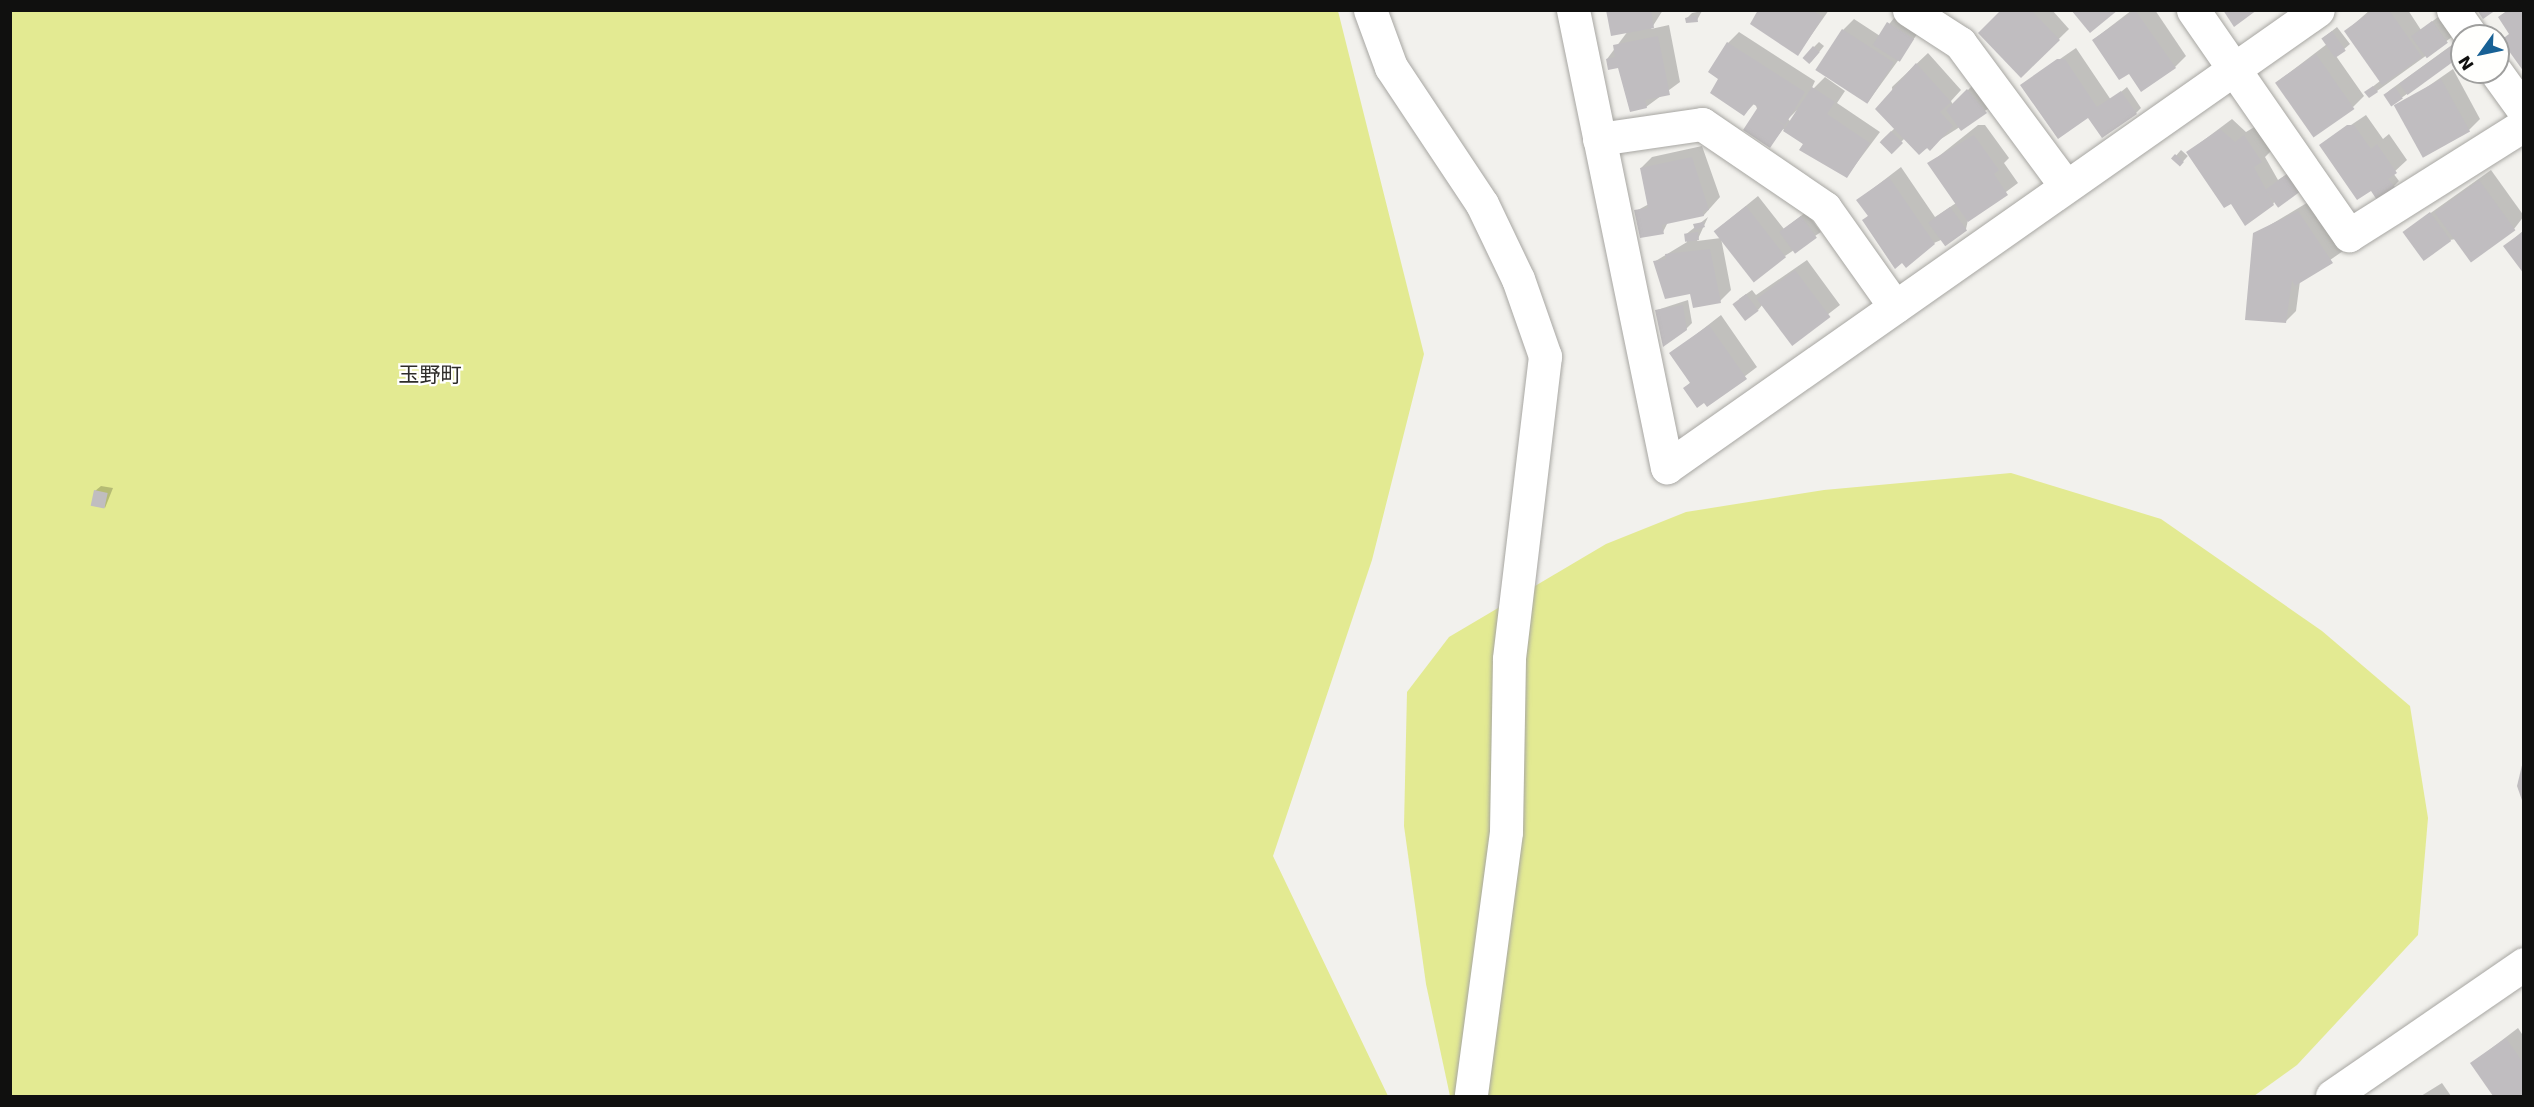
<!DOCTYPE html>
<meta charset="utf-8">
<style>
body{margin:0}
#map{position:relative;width:2534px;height:1107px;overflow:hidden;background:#f2f1ed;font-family:"DejaVu Sans","Noto Sans JP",sans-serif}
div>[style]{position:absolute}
.green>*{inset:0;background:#e3ea92}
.shadow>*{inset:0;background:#0003;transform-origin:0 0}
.building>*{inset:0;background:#c0bdc0;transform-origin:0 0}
.roads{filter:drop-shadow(0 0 2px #a7a6a2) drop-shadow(0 0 2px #a7a6a2)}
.minor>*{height:33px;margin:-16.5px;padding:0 16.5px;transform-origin:16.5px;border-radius:16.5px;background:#fff}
.tertiary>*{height:33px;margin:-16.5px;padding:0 16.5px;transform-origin:16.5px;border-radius:16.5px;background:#fff}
span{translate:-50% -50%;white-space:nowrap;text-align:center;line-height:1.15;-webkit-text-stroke:4.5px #fffffd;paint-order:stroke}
.quarter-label{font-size:21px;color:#2e2d2a}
.frame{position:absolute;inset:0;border:12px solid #10100f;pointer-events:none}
.north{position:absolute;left:2450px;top:24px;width:60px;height:60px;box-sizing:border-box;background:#fffffd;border:2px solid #9f9f9e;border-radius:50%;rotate:237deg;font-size:16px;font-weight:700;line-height:24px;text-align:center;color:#10100f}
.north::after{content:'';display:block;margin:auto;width:21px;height:27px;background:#186195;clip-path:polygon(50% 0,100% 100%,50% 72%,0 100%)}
</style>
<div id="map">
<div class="green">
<div style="clip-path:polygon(10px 11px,1338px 11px,1424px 354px,1372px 560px,1273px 856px,1388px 1096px,11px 1096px)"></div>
<div style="clip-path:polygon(2011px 473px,2161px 519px,2322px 631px,2410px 706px,2428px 818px,2418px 935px,2297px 1065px,2254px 1096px,1450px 1096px,1426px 984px,1404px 826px,1407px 692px,1449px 637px,1606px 544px,1686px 512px,1824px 490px)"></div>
</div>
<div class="shadow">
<div style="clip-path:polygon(1608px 10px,1663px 10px,1651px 29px,1669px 25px,1680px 82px,1646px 107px,1630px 110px,1618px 65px,1607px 59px,1628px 31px)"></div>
<div style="clip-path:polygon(1760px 10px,1829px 10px,1798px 54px)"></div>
<div style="clip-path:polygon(2003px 10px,2052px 10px,2069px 29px,2021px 76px)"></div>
<div style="clip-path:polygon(2132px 10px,2155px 10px,2186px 56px,2175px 67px,2129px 72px,2093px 40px)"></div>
<div style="clip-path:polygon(2370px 10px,2408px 10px,2421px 30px,2438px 17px,2452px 37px,2377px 91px,2366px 92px,2380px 81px,2346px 31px)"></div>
<div style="clip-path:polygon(1702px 11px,1697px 20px,1687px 18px,1692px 13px)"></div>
<div style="clip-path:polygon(1894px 18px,1918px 33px,1868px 102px,1843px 30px,1854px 19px,1880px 36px)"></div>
<div style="clip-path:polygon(2337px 27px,2350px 44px,2336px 56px,2364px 96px,2353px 107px,2277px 82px,2327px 44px,2323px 38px)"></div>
<div style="clip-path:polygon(evenodd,1739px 32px,1815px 81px,1810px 92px,1825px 77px,1845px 91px,1837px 103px,1880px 132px,1847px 176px,1783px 129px,1770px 146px,1755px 103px,1744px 114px,1720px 79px,1728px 43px,1739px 32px,1797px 110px,1791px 122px,1788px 119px,1797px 110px)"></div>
<div style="clip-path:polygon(1819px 42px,1824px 46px,1811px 62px,1814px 47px)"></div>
<div style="clip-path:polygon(2456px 42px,2462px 50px,2458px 56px,2392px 105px,2385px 95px,2390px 90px)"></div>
<div style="clip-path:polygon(2076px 48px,2111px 100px,2127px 87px,2141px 108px,2136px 113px,2095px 114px,2022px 85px)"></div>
<div style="clip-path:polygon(1928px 53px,1961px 90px,1951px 101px,1953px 105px,1973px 85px,1991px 107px,1919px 153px,1905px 138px,1891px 152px,1881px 141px,1895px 128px,1892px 87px)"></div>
<div style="clip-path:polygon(2453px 69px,2480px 119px,2469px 130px,2397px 108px)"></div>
<div style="clip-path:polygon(2366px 115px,2383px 139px,2389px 134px,2407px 160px,2393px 173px,2399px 181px,2394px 186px,2373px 191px,2321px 145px)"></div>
<div style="clip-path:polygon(2232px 119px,2246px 132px,2256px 126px,2272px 150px,2265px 157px,2278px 180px,2293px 170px,2273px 204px,2231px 202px,2188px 152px)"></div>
<div style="clip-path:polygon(1978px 125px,1985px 125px,2009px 158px,2004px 163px,2018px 183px,1968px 220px,1966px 229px,1934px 243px,1864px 220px,1869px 215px,1858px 200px,1901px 167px,1935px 217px,1956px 203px,1929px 164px)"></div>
<div style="clip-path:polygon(1702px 146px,1720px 197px,1704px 215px,1668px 222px,1663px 232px,1636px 211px,1649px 204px,1641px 168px,1652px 157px)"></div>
<div style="left:2181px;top:150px;width:9px;height:12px;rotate:41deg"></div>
<div style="clip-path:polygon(2491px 170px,2524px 216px,2514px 229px,2450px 240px,2404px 232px)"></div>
<div style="clip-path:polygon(1758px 196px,1784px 229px,1806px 212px,1821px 232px,1785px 256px,1715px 231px)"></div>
<div style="clip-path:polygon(2310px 201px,2343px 251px,2300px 281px,2296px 311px,2285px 322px,2255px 234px)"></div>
<div style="clip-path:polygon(1708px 217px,1697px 241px,1721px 238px,1731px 290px,1720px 301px,1691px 293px,1654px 262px,1687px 242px,1685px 235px)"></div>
<div style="clip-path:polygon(2524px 230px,2524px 272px,2505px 246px)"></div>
<div style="clip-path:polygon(1807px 260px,1840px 305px,1791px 343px,1763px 304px,1758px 310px,1739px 299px,1752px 290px,1756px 295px)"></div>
<div style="clip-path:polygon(1688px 300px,1692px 323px,1686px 329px,1657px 310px)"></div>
<div style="clip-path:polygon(1721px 315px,1757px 367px,1707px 405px,1685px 388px,1691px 382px,1671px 354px)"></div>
<div style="clip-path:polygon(101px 486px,113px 488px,105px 508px,95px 491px)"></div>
<div style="clip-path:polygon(2518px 1028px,2524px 1037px,2524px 1096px,2495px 1096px,2472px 1063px)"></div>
<div style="clip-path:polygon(2442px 1083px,2451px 1096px,2421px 1096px)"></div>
</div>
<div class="building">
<div style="clip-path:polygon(1606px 10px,1651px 10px,1654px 28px,1611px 36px)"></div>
<div style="clip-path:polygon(1758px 10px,1812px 10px,1823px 17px,1798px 56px,1750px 24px)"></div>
<div style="clip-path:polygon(2001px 10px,2031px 10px,2060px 40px,2021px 78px,1978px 33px)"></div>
<div style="clip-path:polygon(2071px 10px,2118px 10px,2090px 33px)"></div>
<div style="clip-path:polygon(2135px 10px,2176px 68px,2141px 92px,2129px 74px,2119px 80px,2092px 40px)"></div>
<div style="clip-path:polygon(2223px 10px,2257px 10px,2234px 27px)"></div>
<div style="clip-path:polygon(2373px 10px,2389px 10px,2422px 57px,2382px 85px,2344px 31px)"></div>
<div style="clip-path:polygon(2477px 10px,2496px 10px,2483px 19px)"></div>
<div style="clip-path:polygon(2508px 10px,2524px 10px,2524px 72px,2501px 40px,2509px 34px,2498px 17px)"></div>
<div style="clip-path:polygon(1697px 15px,1698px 22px,1686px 23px,1685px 18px)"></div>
<div style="left:2432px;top:21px;width:27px;height:26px;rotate:54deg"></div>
<div style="left:1887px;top:22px;width:32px;height:27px;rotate:32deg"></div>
<div style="left:1842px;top:29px;width:62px;height:49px;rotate:33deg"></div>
<div style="left:2332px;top:31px;width:24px;height:13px;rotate:55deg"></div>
<div style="clip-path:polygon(1658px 36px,1670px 95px,1645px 100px,1647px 108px,1630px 112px,1618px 68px,1608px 70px,1606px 59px,1615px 57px,1613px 45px)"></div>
<div style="clip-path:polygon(1727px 42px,1805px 92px,1785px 125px,1764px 112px,1785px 126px,1770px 148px,1743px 130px,1758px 107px,1753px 104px,1744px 116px,1710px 93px,1718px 79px,1708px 72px)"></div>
<div style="left:1813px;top:46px;width:9px;height:16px;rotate:41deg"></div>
<div style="left:2451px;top:46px;width:14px;height:64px;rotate:54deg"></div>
<div style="left:2316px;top:54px;width:67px;height:50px;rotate:55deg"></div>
<div style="clip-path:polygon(2057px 59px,2065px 59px,2097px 107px,2121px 91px,2137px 114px,2102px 138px,2088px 118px,2058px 139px,2020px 85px)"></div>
<div style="clip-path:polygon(1916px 63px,1951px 102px,1940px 112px,1953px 126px,1930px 151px,1927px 148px,1919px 155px,1875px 109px)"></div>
<div style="left:2441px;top:79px;width:60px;height:54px;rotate:61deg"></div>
<div style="clip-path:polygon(2373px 86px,2378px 92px,2369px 98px,2364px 92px)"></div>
<div style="clip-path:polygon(1812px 87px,1835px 102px,1827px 114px,1870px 143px,1847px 178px,1799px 150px,1803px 144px,1783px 131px)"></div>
<div style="left:2395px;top:87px;width:14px;height:14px;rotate:56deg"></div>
<div style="clip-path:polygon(1967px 89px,1987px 113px,1961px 131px,1946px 110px)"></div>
<div style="clip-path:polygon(2347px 125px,2354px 125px,2371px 149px,2377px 144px,2397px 173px,2388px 179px,2395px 187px,2377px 200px,2371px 191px,2357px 200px,2319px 145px)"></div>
<div style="clip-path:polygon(2220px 129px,2235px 142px,2244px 135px,2262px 162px,2254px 167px,2274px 205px,2245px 226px,2231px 204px,2224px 208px,2186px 152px)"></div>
<div style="left:1891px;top:131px;width:17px;height:16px;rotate:45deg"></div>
<div style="clip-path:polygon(1974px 135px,1999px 170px,1994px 174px,2008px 195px,1968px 222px,1927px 163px)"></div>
<div style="left:2175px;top:154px;width:12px;height:6px;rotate:42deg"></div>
<div style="clip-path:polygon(1692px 157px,1709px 210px,1703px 211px,1704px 216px,1662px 225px,1664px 234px,1640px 238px,1634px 210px,1648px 208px,1640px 168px)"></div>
<div style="left:2287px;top:174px;width:22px;height:27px;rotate:54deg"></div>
<div style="clip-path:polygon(1889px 177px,1935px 244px,1906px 268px,1902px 263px,1895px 269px,1862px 220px,1868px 216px,1856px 200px)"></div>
<div style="left:2479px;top:180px;width:62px;height:55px;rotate:54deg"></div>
<div style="left:1746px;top:206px;width:65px;height:41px;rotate:52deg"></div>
<div style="left:1950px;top:207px;width:29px;height:27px;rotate:54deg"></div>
<div style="clip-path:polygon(2298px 211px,2333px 263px,2295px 286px,2292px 280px,2286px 323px,2245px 320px,2253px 233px)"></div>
<div style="left:2430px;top:212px;width:36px;height:34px;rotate:54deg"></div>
<div style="left:1801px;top:216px;width:27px;height:27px;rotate:54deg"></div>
<div style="clip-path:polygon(1703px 222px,1705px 227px,1695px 230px,1693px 224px)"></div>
<div style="clip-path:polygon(2524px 231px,2524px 274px,2503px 246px)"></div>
<div style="left:1698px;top:232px;width:8px;height:14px;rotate:83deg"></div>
<div style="clip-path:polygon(1710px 249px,1721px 303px,1693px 308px,1690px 294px,1665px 299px,1653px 261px,1666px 259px,1665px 254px)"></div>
<div style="left:1795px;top:270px;width:59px;height:48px;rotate:53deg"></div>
<div style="left:1746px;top:294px;width:21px;height:17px;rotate:53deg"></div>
<div style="clip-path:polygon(1683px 305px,1687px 330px,1663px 347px,1655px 310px)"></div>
<div style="clip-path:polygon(1709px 325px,1747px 379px,1707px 407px,1704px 403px,1697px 408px,1683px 388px,1690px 383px,1669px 353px)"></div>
<div style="left:94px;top:490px;width:14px;height:16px;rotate:12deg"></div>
<div style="clip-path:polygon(2524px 757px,2524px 806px,2517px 786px)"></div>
<div style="clip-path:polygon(2506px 1038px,2524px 1064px,2524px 1096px,2493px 1096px,2470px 1063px)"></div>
</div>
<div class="roads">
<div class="minor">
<div style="left:1370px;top:10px;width:61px;rotate:69.8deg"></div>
<div style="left:1391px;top:67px;width:164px;rotate:56.4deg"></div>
<div style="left:1482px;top:204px;width:83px;rotate:64.4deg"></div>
<div style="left:1518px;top:279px;width:82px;rotate:70.7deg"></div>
<div style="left:1545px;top:356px;width:305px;rotate:96.8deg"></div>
<div style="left:1509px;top:659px;width:173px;rotate:91deg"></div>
<div style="left:1506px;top:832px;width:266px;rotate:97.6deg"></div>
<div style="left:1573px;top:10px;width:467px;rotate:78.4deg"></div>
<div style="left:1667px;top:467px;width:795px;rotate:-35.07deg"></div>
<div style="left:1909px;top:10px;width:61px;rotate:32.9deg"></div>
<div style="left:1960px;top:43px;width:178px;rotate:53.5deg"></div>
<div style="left:2193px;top:10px;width:274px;rotate:55.3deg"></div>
<div style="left:2349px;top:235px;width:207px;rotate:-32.2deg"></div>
<div style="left:2453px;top:10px;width:32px;rotate:55deg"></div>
<div style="left:2496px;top:72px;width:48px;rotate:54.3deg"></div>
<div style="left:1599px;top:139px;width:104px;rotate:-8.3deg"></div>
<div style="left:1702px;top:124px;width:149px;rotate:34.3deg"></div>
<div style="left:1825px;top:208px;width:121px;rotate:54.7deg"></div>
</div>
<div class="tertiary">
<div style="left:2332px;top:1096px;width:233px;rotate:-34.5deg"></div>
</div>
</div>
<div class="quarter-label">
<span style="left:430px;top:375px">玉野町</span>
</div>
<div class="frame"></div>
<div class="north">N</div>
</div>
